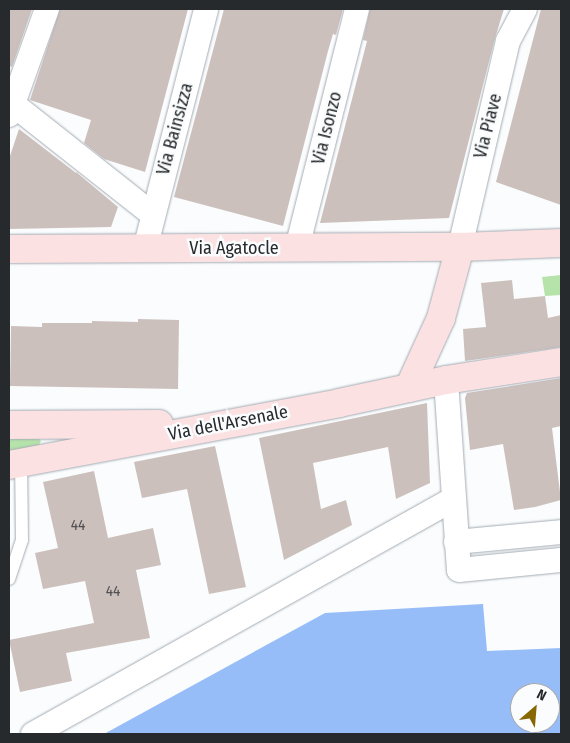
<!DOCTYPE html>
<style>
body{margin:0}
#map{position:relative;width:570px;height:743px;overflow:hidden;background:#fafcfd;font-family:"Fira Sans Condensed",sans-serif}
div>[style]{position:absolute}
.green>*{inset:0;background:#b5e3aa}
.water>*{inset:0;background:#97bdf9}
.building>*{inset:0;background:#ccc0bd}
.roads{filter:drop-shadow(0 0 1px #a3abb3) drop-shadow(0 0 1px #a3abb3)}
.lane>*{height:12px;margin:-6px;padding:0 6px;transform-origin:6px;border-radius:6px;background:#fff}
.street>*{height:24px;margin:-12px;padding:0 12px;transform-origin:12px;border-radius:12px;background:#fff}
.secondary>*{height:28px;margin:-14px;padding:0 14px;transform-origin:14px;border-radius:14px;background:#fbe1e2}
span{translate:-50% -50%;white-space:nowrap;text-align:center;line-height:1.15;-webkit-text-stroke:5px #fafcfd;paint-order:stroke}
.number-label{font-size:15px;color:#505051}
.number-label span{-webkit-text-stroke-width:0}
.street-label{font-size:18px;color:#272a2d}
.frame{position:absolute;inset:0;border:10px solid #272a2d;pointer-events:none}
.north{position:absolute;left:510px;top:683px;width:50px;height:50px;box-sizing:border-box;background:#fafcfd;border:1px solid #a6a8aa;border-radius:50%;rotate:27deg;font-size:14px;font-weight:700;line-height:20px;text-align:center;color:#272a2d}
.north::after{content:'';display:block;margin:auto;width:18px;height:22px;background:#866702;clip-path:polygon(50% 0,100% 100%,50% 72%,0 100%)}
</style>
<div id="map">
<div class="green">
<div style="clip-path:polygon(561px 275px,561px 295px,545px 296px,542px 277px)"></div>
<div style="clip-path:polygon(9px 438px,39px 439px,41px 441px,39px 445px,9px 451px)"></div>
</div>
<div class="water">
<div style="clip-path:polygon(evenodd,483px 604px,487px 651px,561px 648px,561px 734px,104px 734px,325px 613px,483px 604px,520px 693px,550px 693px,550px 723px,520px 723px,520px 693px)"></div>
</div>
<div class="building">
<div style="clip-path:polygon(9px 9px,32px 9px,12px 67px,9px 66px)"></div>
<div style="clip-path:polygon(60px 9px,188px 9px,145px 172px,104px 159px,84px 143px,91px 120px,30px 100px)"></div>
<div style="clip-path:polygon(224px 9px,343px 9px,336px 35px,333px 34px,328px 51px,283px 226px,174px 197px)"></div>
<div style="clip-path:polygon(370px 9px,504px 9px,495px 38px,449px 218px,320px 223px,367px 41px,363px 40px)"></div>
<div style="clip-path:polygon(541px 9px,561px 9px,561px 205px,496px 182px)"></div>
<div style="clip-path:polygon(19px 129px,76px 173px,76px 172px,118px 207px,111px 227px,9px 229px,9px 159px)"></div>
<div style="clip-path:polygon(512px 280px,514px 299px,545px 296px,548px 318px,561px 315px,561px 347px,465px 361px,463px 329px,486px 327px,481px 283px)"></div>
<div style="clip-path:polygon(138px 319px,179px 320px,178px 389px,10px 386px,11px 326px,42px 327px,42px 323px,92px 323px,92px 321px,138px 322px)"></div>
<div style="clip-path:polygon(561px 378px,561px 426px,552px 428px,561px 500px,535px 507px,514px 510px,503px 444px,470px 450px,465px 398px,467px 393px)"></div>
<div style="clip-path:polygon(427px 403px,430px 483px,396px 499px,388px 447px,313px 463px,321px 509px,346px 500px,352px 525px,284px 560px,259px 438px)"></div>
<div style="clip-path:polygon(215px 446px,246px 587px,209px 594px,187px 489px,142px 498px,134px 462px)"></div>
<div style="clip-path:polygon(94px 471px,108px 538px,153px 528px,161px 565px,136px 570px,150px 638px,66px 653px,72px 681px,20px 692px,9px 640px,94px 623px,85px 581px,43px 589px,35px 553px,58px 548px,43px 482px)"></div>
</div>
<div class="roads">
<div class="lane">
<div style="left:9px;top:579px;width:41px;rotate:-71.6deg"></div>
<div style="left:22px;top:540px;width:78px;rotate:-90.7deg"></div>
</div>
<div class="street">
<div style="left:9px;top:101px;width:182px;rotate:38.3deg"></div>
<div style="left:9px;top:115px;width:113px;rotate:-70.3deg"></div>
<div style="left:460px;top:247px;width:212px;rotate:-76.9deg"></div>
<div style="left:508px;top:41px;width:36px;rotate:-62deg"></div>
<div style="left:297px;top:248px;width:246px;rotate:-75.9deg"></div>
<div style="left:145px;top:249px;width:248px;rotate:-75.7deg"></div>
<div style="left:446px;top:380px;width:190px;rotate:86.1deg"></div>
<div style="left:459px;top:570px;width:102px;rotate:-5.6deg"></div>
<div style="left:456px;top:542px;width:105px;rotate:-5.4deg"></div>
<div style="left:33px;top:734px;width:481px;rotate:-29.2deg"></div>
</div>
<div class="secondary">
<div style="left:9px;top:249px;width:451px;rotate:-0.3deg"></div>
<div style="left:460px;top:247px;width:101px;rotate:-2.3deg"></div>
<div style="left:409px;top:388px;width:77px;rotate:-65.4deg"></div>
<div style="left:441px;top:318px;width:73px;rotate:-75deg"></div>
<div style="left:9px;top:425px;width:150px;rotate:-0.4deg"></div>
<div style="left:9px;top:465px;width:336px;rotate:-10.6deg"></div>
<div style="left:339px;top:403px;width:109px;rotate:-12.1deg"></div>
<div style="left:446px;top:380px;width:116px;rotate:-8.9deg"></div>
</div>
</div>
<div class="number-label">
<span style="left:78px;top:526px">44</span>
<span style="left:113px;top:592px">44</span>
</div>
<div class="street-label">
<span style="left:488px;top:126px;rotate:-76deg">Via Piave</span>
<span style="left:327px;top:128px;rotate:-76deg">Via Isonzo</span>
<span style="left:175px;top:129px;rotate:-75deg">Via Bainsizza</span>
<span style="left:234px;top:248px">Via Agatocle</span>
<span style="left:228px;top:423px;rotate:-11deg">Via dell'Arsenale</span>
</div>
<div class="frame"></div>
<div class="north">N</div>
</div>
